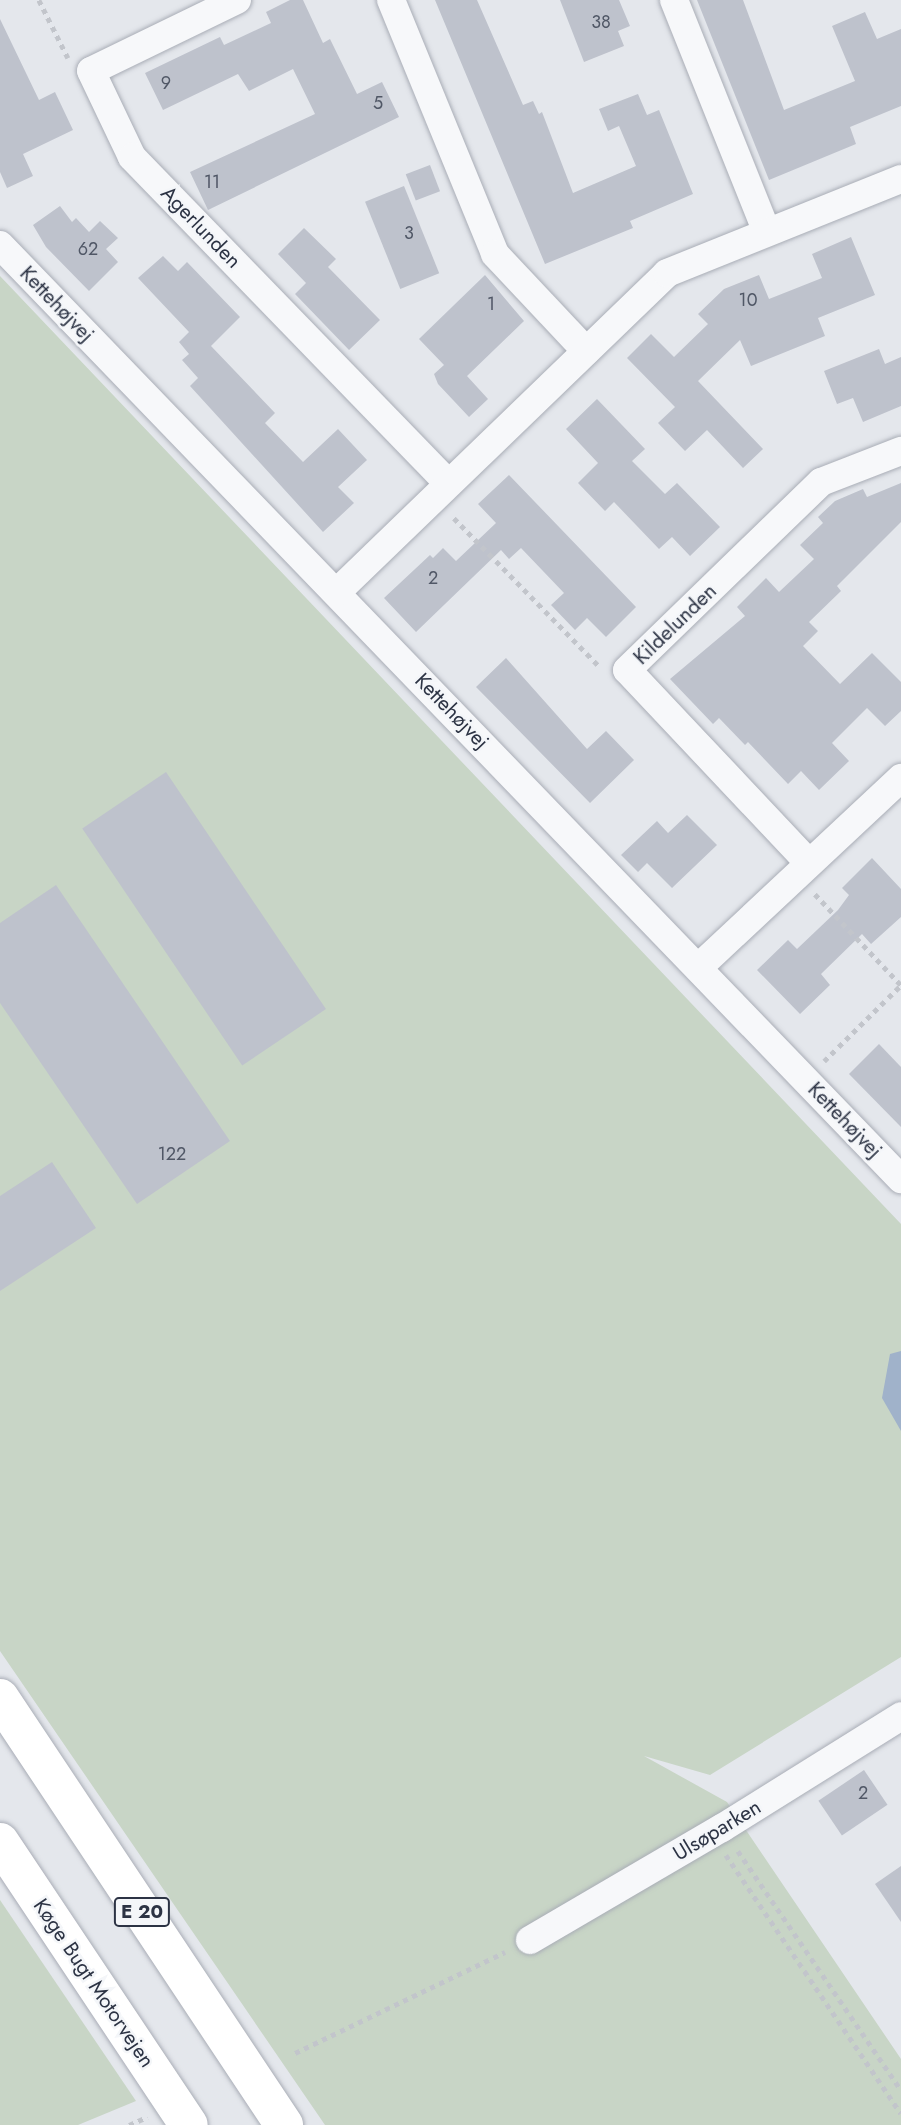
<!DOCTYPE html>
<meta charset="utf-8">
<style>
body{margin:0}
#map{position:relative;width:901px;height:2125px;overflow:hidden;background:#e4e7ec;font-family:Jost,sans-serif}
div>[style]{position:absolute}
.green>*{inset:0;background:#c8d5c6}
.water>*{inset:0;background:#a0b2ca}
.building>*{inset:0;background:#bec2cc;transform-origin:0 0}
.path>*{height:4.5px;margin-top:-2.25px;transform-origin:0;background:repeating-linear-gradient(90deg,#c2c5cb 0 5px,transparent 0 10px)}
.roads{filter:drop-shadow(0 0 2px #a9adb6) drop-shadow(0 0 2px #a9adb6)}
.street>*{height:28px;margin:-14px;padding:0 14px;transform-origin:14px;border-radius:14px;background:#f7f8fa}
.highway>*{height:38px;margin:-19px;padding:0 19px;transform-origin:19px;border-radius:19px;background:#fff}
span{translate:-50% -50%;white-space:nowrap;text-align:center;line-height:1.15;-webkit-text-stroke:5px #f4f6f9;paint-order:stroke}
.number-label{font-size:18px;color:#505766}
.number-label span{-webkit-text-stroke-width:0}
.shield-label span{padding:2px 5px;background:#f4f6f9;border:2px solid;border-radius:5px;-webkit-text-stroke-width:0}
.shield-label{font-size:19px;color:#2c3344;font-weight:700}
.street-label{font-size:21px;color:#2c3344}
</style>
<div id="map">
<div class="green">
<div style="clip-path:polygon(0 276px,901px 1224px,901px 1657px,710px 1775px,644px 1756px,727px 1802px,901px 2059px,901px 2125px,325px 2125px,0 1651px)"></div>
<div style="clip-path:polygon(0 1900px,136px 2101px,78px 2125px,0 2125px)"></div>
</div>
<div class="water">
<div style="clip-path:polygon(901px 1351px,901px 1431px,882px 1398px,890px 1354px)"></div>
</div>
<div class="building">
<div style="clip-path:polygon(290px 0,303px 0,323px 43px,330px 39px,357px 94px,382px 82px,399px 117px,208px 210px,190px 172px,315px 114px,293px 69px,249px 91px,238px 74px,163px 110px,145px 73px,220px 37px,224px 45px,271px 23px,266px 12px)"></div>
<div style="clip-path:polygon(435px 0,477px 0,523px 105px,533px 101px,539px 114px,542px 112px,573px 193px,636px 166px,619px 126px,608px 131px,599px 109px,638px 94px,647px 115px,659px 110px,693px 194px,630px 221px,633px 228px,545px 264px)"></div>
<div style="clip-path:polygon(560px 0,619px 0,630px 26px,618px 31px,624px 46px,584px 62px)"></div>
<div style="clip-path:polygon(697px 0,743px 0,784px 110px,855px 81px,832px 26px,865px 12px,877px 39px,901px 29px,901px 106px,850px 127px,856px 144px,769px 180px)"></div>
<div style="clip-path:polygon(0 19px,39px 100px,55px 92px,73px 130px,23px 154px,33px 176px,7px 188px,0 172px)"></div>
<div style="left:430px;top:165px;width:28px;height:26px;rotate:69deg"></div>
<div style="left:404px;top:186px;width:94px;height:42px;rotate:68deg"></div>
<div style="clip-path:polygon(60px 206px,72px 222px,76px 218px,89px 232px,100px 221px,118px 238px,106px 249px,118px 262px,89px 291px,46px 247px,33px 225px)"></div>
<div style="clip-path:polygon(304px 228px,336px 259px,328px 267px,380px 320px,349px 350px,295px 294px,306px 283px,278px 254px)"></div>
<div style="clip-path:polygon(851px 237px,875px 295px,818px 318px,825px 336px,751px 366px,740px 340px,698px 381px,763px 449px,743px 468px,707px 430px,685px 451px,658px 423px,675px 407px,627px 358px,651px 334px,674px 357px,708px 324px,698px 314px,724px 289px,759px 275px,769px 299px,822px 278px,812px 254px)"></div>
<div style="clip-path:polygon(163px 256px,178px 271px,187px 262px,240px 317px,211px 346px,275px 413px,265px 423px,303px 462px,338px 429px,367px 460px,338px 487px,354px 503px,323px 532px,190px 386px,198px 378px,182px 360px,189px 354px,179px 342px,189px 332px,138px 278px)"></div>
<div style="clip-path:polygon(485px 275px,524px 321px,467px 376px,488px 399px,469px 417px,438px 384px,434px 374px,444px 365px,419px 339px)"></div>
<div style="clip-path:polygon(879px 349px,885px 364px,901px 357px,901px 406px,863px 422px,853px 398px,837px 404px,824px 371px)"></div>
<div style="clip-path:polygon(597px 399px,645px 449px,632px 461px,665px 494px,677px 483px,720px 527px,690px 556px,672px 537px,659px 549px,614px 502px,605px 511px,578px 483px,598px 463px,566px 429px)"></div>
<div style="clip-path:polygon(509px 475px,636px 607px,606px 637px,587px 618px,575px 630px,551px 605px,564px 593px,521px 548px,509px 559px,501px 550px,416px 632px,384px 598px,430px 555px,433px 558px,443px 548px,456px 561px,496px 523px,478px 504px)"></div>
<div style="clip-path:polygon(901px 483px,901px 522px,837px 586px,841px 591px,809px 622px,818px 631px,803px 646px,840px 684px,872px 653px,901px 682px,901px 711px,885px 726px,867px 708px,832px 743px,849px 761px,819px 790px,801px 771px,788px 784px,748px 742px,745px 745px,719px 718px,713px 724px,670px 679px,745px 616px,737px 607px,766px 578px,779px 592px,814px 559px,800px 545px,823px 523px,818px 517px,835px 501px,863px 489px,867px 497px)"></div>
<div style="clip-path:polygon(506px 658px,587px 749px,606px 731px,634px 760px,590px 803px,476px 687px)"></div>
<div style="left:166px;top:772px;width:286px;height:101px;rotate:56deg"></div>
<div style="clip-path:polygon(687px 815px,717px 845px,672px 888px,647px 863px,638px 872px,621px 855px,657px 821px,668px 833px)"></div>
<div style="clip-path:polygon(872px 858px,901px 889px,901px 917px,871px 944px,862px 934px,821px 974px,830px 985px,800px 1014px,757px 970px,788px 940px,797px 949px,838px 910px,849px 895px,842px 888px)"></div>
<div style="clip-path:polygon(56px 885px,230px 1141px,137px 1204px,0 1003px,0 923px)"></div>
<div style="clip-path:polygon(879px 1044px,901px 1067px,901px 1127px,849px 1074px)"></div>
<div style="clip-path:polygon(52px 1162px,96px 1228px,0 1291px,0 1196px)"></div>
<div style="left:864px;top:1770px;width:42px;height:55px;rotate:56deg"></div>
<div style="clip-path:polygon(901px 1866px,901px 1922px,875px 1884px)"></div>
</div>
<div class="path">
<div style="left:39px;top:0;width:65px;rotate:63.4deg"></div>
<div style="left:454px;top:518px;width:209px;rotate:45.6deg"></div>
<div style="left:815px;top:894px;width:125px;rotate:46.6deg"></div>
<div style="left:824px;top:1061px;width:108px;rotate:-44.6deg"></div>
<div style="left:738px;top:1851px;width:289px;rotate:55.7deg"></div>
<div style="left:726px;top:1855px;width:312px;rotate:55.9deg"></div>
<div style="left:295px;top:2053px;width:233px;rotate:-25.7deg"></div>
<div style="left:129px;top:2125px;width:20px;rotate:-24deg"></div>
</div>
<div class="roads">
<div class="street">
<div style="left:237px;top:0;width:162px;rotate:154.1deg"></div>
<div style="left:91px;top:71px;width:95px;rotate:64.5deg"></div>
<div style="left:132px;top:157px;width:454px;rotate:45.9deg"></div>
<div style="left:391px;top:0;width:274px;rotate:67.7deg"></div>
<div style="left:495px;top:254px;width:133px;rotate:46.8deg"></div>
<div style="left:674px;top:0;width:250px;rotate:68.2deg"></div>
<div style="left:0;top:245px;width:1298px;rotate:46.03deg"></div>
<div style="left:337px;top:592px;width:459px;rotate:-44deg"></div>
<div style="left:667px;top:273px;width:252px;rotate:-21.9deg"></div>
<div style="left:809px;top:863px;width:265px;rotate:-133.3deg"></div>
<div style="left:627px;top:670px;width:270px;rotate:-44.1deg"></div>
<div style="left:821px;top:482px;width:86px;rotate:-21.2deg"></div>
<div style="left:699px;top:967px;width:277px;rotate:-43.1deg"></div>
<div style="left:530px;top:1940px;width:222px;rotate:-30.3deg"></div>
<div style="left:722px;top:1828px;width:211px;rotate:-32deg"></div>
</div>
<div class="highway">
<div style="left:0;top:1698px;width:513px;rotate:56.37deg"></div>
<div style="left:0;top:1842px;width:340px;rotate:56.3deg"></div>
</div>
</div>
<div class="number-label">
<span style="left:601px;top:22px">38</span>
<span style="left:166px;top:83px">9</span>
<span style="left:378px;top:103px">5</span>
<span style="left:212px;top:182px">11</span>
<span style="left:409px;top:233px">3</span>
<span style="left:88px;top:249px">62</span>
<span style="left:748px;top:300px">10</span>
<span style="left:491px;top:304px">1</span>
<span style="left:433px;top:578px">2</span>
<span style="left:172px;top:1154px">122</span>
<span style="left:863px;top:1793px">2</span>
</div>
<div class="shield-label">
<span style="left:142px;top:1912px">E 20</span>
</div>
<div class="street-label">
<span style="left:201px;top:227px;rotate:46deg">Agerlunden</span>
<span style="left:57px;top:304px;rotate:46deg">Kettehøjvej</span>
<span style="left:675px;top:624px;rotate:-44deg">Kildelunden</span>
<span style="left:452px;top:711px;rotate:46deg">Kettehøjvej</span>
<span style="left:845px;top:1120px;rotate:46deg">Kettehøjvej</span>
<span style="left:717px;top:1830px;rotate:-31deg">Ulsøparken</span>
<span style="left:94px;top:1983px;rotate:56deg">Køge Bugt Motorvejen</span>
</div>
</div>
